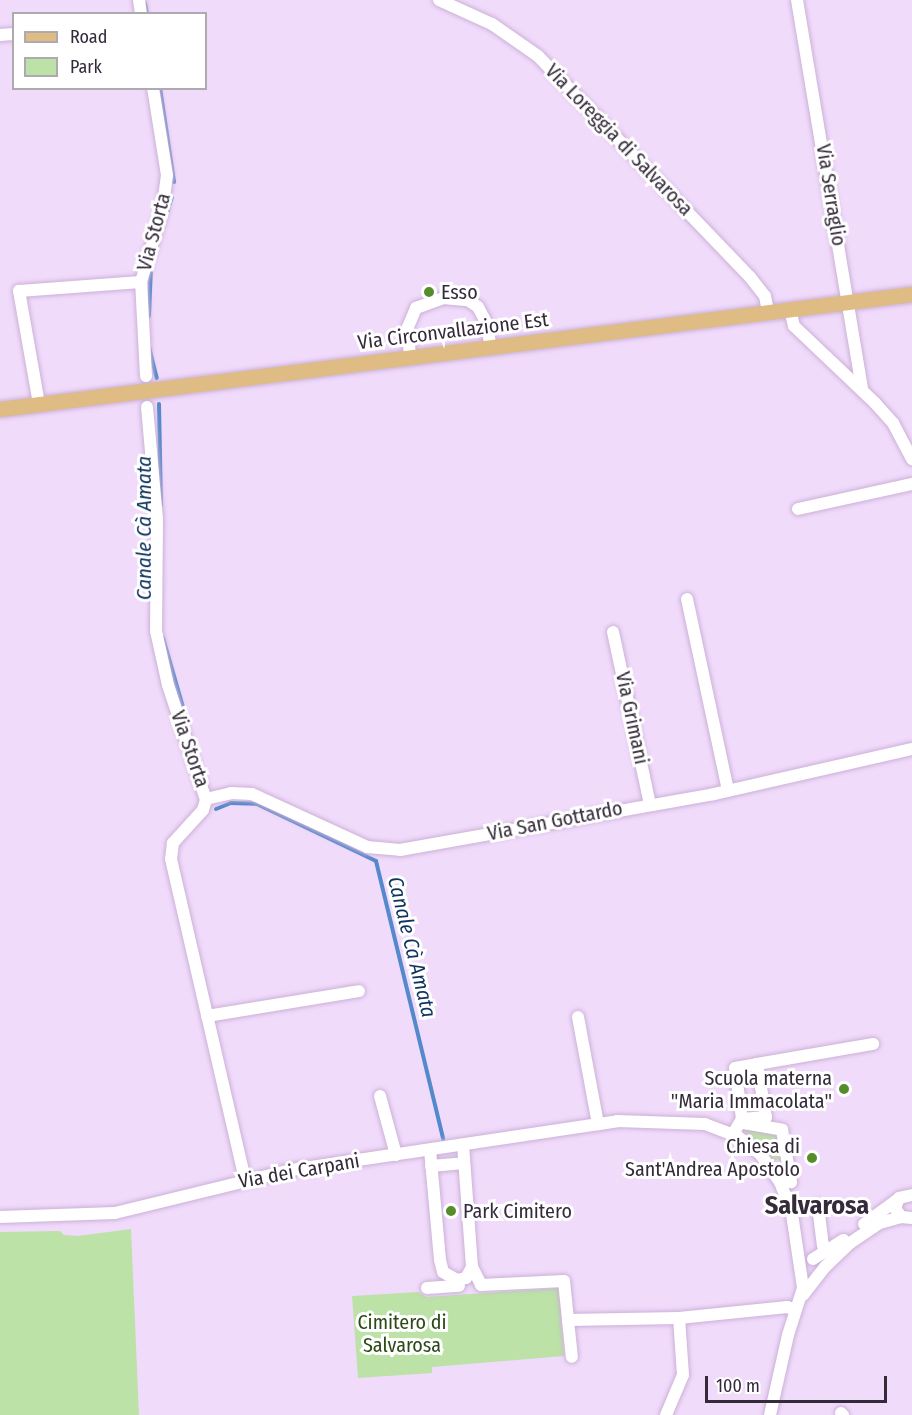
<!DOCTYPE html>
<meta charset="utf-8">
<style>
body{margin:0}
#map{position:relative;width:912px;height:1415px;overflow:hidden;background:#f1dbfb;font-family:"Fira Sans Condensed",sans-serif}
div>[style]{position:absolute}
.green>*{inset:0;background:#bce2a7}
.stream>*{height:4px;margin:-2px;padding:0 2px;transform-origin:2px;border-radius:2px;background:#5489cb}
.roads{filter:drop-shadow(0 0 2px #cbb1d7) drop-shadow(0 0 2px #cbb1d7)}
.minor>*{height:12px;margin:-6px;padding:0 6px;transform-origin:6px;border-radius:6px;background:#fff}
.major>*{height:15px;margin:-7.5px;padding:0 7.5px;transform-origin:7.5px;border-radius:7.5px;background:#dfbc83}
.dots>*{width:16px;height:16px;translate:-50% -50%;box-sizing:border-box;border:3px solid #fff;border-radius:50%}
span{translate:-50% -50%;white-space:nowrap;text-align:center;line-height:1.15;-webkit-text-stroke:6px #fff;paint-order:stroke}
.street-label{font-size:20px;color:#342a39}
.poi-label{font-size:20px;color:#342a39}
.left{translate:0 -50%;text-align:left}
.right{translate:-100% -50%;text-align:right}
.park-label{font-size:20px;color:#2b4a16}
.water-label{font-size:21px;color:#0e335e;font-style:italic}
.district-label{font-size:26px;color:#342a39;font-weight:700}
.legend{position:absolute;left:12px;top:12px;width:195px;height:78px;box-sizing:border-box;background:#fff;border:2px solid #aeaab0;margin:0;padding:8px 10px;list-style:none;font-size:18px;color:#342a39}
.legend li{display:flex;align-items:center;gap:12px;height:30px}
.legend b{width:30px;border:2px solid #aeaab0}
.scale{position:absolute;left:705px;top:1376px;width:182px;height:27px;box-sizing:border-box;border:3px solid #342a39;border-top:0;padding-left:8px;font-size:18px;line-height:21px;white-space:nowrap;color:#342a39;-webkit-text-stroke:4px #fff;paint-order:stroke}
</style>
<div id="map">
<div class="green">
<div style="clip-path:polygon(747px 1129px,780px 1133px,784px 1159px,774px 1160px,745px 1132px)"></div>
<div style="clip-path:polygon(131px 1229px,139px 1415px,0 1415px,0 1232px,60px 1231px,64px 1235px,78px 1236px)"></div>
<div style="clip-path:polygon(559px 1288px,564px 1356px,432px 1367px,432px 1373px,358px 1378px,352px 1296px,418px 1292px,427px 1297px)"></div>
</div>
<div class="stream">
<div style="left:145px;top:4px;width:10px;rotate:79deg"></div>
<div style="left:160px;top:88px;width:95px;rotate:81.5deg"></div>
<div style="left:167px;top:213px;width:17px;rotate:-73deg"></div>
<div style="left:149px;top:316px;width:50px;rotate:-87.7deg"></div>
<div style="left:149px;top:347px;width:32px;rotate:76deg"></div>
<div style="left:159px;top:404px;width:101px;rotate:88.9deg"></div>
<div style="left:163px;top:638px;width:86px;rotate:73.9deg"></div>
<div style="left:216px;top:809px;width:16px;rotate:-22deg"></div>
<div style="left:231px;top:803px;width:26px;rotate:2deg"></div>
<div style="left:257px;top:804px;width:132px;rotate:25.6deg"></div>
<div style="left:376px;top:861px;width:286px;rotate:76.4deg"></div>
</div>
<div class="roads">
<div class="minor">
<div style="left:139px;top:0;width:14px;rotate:82deg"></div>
<div style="left:439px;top:0;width:58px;rotate:24.4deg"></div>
<div style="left:492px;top:24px;width:56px;rotate:34.8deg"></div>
<div style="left:538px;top:56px;width:306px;rotate:46.2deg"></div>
<div style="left:750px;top:277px;width:24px;rotate:52deg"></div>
<div style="left:765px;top:296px;width:16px;rotate:79deg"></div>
<div style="left:797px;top:0;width:395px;rotate:80.5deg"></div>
<div style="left:0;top:35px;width:14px;rotate:-4deg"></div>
<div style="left:790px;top:309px;width:17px;rotate:77deg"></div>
<div style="left:794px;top:326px;width:112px;rotate:43.5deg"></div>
<div style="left:875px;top:403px;width:27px;rotate:48deg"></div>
<div style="left:893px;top:423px;width:41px;rotate:62.2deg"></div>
<div style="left:410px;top:358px;width:31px;rotate:-94deg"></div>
<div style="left:408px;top:327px;width:21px;rotate:-67deg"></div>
<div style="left:416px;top:308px;width:29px;rotate:-20deg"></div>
<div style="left:443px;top:298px;width:25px;rotate:5deg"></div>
<div style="left:468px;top:300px;width:12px;rotate:35deg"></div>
<div style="left:478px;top:307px;width:17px;rotate:62deg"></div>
<div style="left:486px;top:322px;width:25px;rotate:79deg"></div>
<div style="left:146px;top:376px;width:94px;rotate:-93deg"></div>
<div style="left:141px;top:282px;width:74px;rotate:-73.5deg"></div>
<div style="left:162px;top:211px;width:36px;rotate:-82deg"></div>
<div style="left:167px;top:175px;width:88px;rotate:-99.1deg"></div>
<div style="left:39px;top:404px;width:115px;rotate:-100deg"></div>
<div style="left:19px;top:291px;width:122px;rotate:-4.2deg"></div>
<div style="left:147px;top:407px;width:112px;rotate:84.9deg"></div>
<div style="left:157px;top:519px;width:112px;rotate:90.5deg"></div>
<div style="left:156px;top:631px;width:55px;rotate:77.5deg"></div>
<div style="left:168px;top:685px;width:121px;rotate:71.7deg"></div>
<div style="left:206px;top:800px;width:10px;rotate:107deg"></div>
<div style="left:203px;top:810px;width:45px;rotate:132.3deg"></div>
<div style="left:173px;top:843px;width:16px;rotate:97deg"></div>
<div style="left:171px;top:859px;width:329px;rotate:77deg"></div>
<div style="left:798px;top:509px;width:117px;rotate:-12.4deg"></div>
<div style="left:687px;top:599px;width:196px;rotate:77.9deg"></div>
<div style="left:613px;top:632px;width:176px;rotate:77.9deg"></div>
<div style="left:206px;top:799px;width:26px;rotate:-13deg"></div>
<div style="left:231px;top:793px;width:21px;rotate:3deg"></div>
<div style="left:252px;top:794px;width:127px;rotate:24.7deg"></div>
<div style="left:367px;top:847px;width:33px;rotate:5deg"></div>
<div style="left:400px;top:850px;width:319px;rotate:-10.1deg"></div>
<div style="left:714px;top:794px;width:203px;rotate:-12.8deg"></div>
<div style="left:207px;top:1016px;width:154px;rotate:-9.3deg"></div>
<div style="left:578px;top:1017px;width:109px;rotate:79.4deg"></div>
<div style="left:757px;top:1064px;width:118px;rotate:-9.8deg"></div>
<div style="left:380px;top:1096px;width:61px;rotate:74.8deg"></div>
<div style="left:744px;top:1123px;width:39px;rotate:10deg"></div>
<div style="left:782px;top:1130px;width:53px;rotate:80.2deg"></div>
<div style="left:733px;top:1134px;width:17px;rotate:-59deg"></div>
<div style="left:742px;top:1119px;width:51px;rotate:-97.8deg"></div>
<div style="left:735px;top:1068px;width:22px;rotate:-10deg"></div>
<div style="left:757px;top:1064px;width:54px;rotate:80.4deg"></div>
<div style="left:766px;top:1117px;width:24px;rotate:175deg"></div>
<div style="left:430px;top:1150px;width:110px;rotate:84.8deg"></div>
<div style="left:440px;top:1260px;width:12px;rotate:76deg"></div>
<div style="left:443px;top:1272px;width:16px;rotate:30deg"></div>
<div style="left:457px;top:1280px;width:9px;rotate:-13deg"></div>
<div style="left:466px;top:1278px;width:13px;rotate:-61deg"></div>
<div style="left:472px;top:1267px;width:122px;rotate:-94.2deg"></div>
<div style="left:431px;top:1166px;width:33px;rotate:-5deg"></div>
<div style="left:912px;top:1195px;width:13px;rotate:167deg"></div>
<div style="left:899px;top:1198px;width:11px;rotate:112deg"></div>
<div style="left:895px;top:1208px;width:11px;rotate:56deg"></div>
<div style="left:901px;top:1217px;width:11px;rotate:5deg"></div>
<div style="left:818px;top:1206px;width:40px;rotate:82.9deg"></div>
<div style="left:0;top:1217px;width:115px;rotate:-2deg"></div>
<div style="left:115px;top:1213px;width:181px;rotate:-13.7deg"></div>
<div style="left:291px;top:1170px;width:330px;rotate:-8.5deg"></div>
<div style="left:617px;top:1121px;width:88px;rotate:2deg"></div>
<div style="left:705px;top:1124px;width:34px;rotate:21deg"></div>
<div style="left:737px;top:1136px;width:31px;rotate:38deg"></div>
<div style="left:761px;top:1155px;width:33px;rotate:55deg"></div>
<div style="left:780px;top:1182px;width:34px;rotate:69deg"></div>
<div style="left:792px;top:1214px;width:75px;rotate:81.5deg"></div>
<div style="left:803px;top:1288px;width:49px;rotate:107.7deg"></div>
<div style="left:788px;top:1335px;width:82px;rotate:102.7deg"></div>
<div style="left:864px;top:1224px;width:41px;rotate:-36deg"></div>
<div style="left:813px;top:1259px;width:36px;rotate:-32deg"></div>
<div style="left:472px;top:1267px;width:20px;rotate:63deg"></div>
<div style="left:481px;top:1285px;width:83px;rotate:-2.8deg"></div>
<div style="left:564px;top:1281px;width:39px;rotate:84deg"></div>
<div style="left:568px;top:1320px;width:111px;rotate:-1deg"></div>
<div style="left:427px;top:1288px;width:32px;rotate:-4deg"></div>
<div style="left:803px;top:1295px;width:36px;rotate:-52deg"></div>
<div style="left:825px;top:1267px;width:35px;rotate:-44deg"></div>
<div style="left:850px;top:1243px;width:36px;rotate:-34deg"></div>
<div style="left:880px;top:1223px;width:22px;rotate:-16deg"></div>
<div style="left:568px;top:1320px;width:37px;rotate:84deg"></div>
<div style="left:841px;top:1413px;width:3px;rotate:45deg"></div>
<div style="left:666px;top:1415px;width:43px;rotate:-67deg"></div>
<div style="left:683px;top:1375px;width:57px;rotate:-94deg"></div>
<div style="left:679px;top:1318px;width:109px;rotate:-5.8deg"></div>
<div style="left:787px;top:1307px;width:9px;rotate:18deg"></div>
</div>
<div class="major">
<div style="left:0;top:409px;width:919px;rotate:-7.19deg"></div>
</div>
</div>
<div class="dots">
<div style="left:429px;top:292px;background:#548d2a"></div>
<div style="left:844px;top:1089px;background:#548d2a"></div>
<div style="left:812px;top:1158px;background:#548d2a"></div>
<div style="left:451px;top:1211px;background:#548d2a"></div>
</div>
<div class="street-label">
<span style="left:619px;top:140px;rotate:46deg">Via Loreggia di Salvarosa</span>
<span style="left:831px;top:195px;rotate:81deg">Via Serraglio</span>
<span style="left:154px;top:232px;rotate:-75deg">Via Storta</span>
<span style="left:453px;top:331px;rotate:-7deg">Via Circonvallazione Est</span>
<span style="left:632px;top:718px;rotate:78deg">Via Grimani</span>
<span style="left:190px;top:749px;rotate:71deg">Via Storta</span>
<span style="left:555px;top:821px;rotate:-11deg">Via San Gottardo</span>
<span style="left:299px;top:1171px;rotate:-10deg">Via dei Carpani</span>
</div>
<div class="poi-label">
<span class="left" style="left:441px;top:292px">Esso</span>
<span class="right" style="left:832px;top:1090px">Scuola materna<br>"Maria Immacolata"</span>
<span class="right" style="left:800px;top:1158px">Chiesa di<br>Sant'Andrea Apostolo</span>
<span class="left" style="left:463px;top:1211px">Park Cimitero</span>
</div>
<div class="park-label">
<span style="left:402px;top:1334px">Cimitero di<br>Salvarosa</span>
</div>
<div class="water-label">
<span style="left:144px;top:528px;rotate:-90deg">Canale Cà Amata</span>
<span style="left:412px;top:947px;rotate:76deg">Canale Cà Amata</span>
</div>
<div class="district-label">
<span style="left:817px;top:1206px">Salvarosa</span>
</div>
<ul class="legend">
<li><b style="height:8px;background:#dfbc83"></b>Road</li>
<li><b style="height:16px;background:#bce2a7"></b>Park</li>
</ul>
<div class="scale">100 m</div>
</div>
